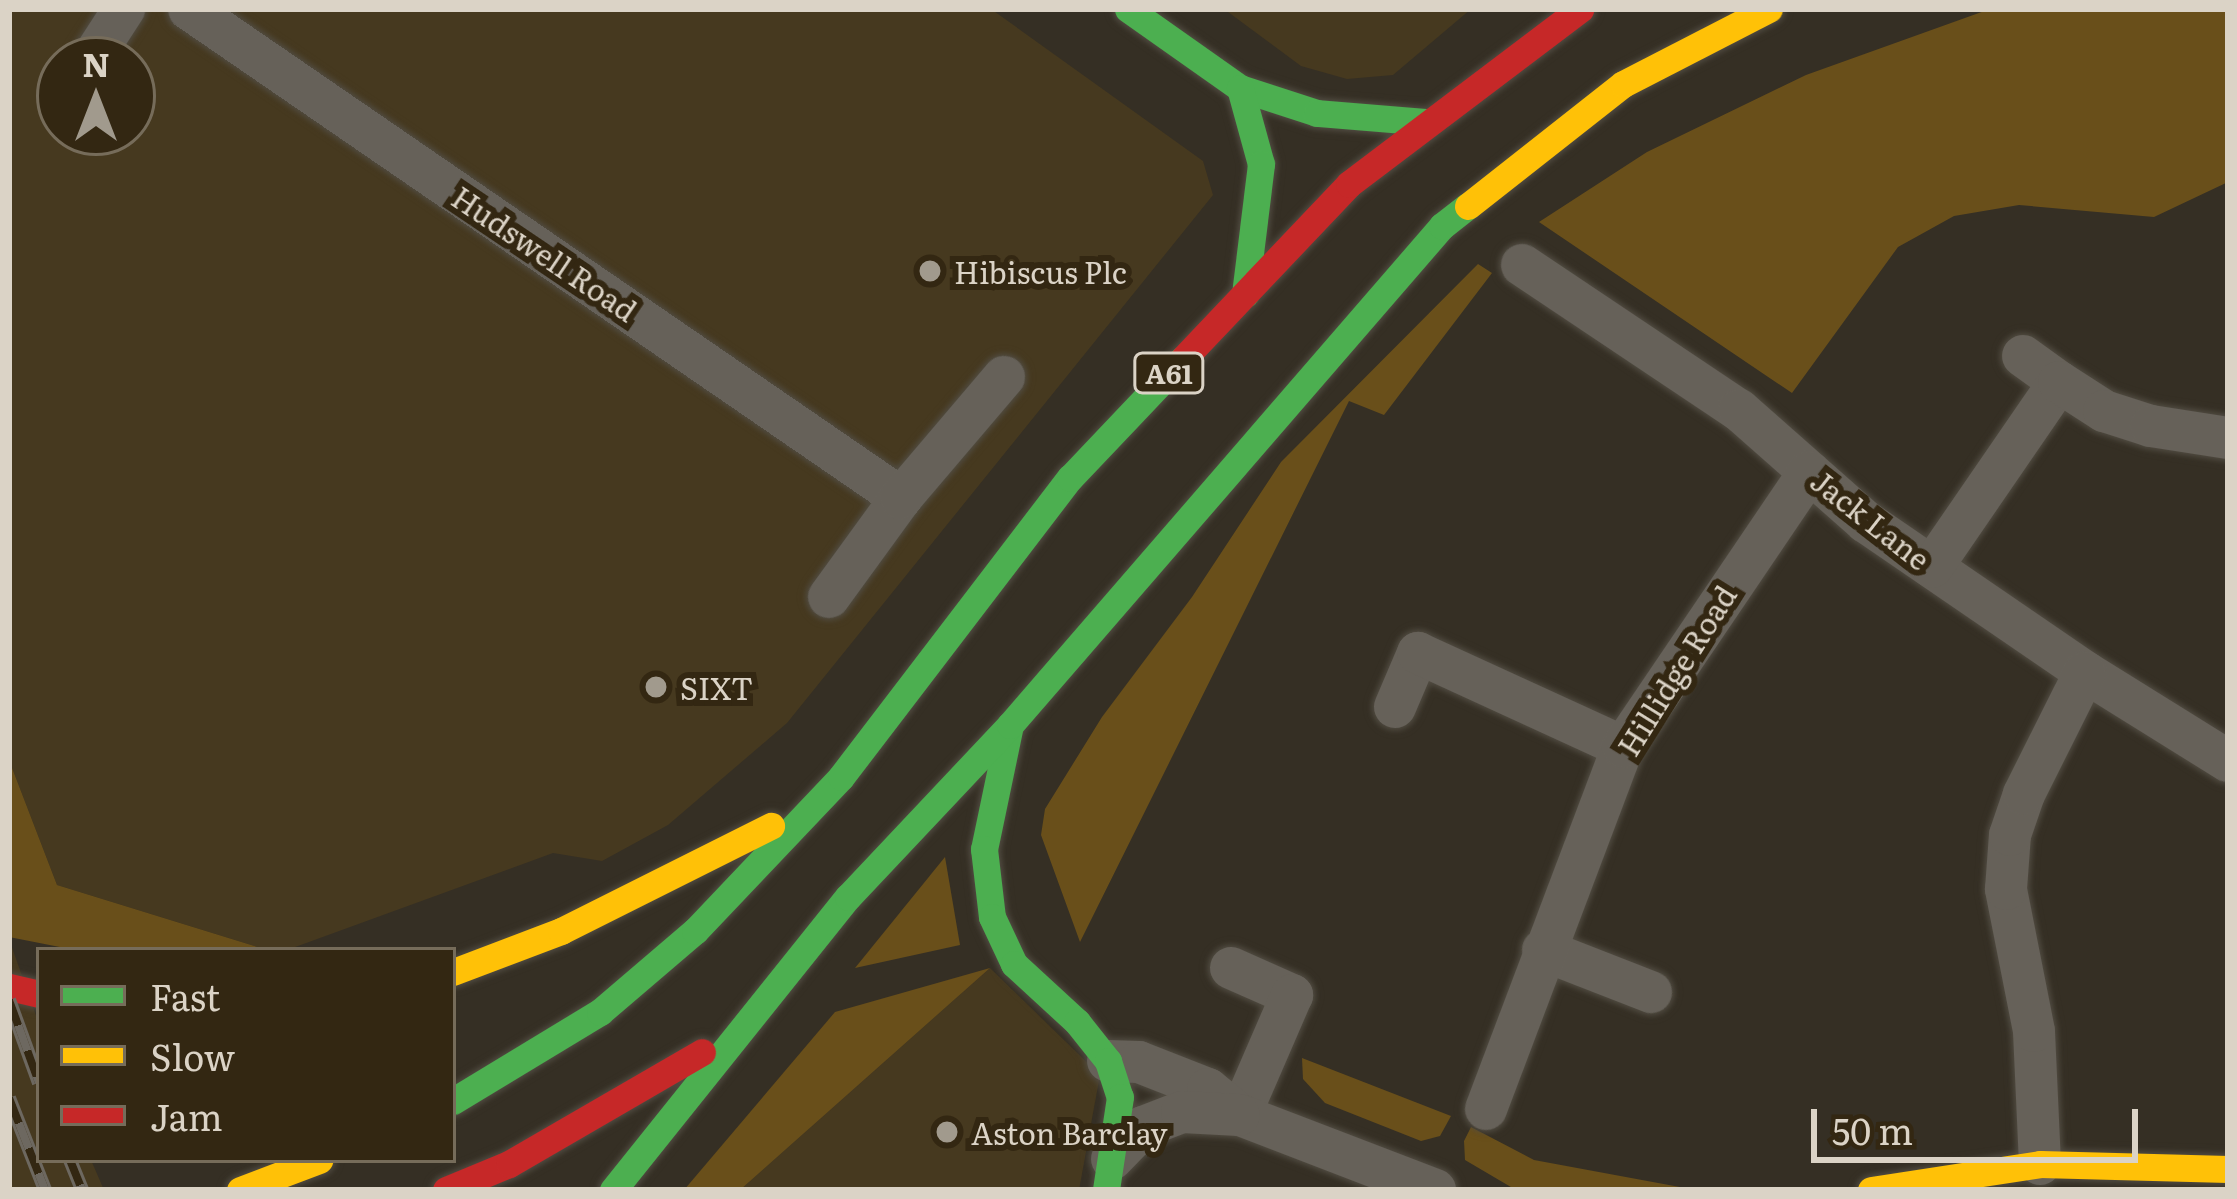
<!DOCTYPE html>
<style>
body{margin:0}
#map{position:relative;width:2237px;height:1199px;overflow:hidden;background:#352f24;font-family:Literata,serif}
div>[style]{position:absolute}
.built>*{inset:0;background:#46391f}
.green>*{inset:0;background:#694f1a}
.roads{filter:drop-shadow(0 0 3px #514c42) drop-shadow(0 0 3px #514c42)}
.street>*{height:42px;margin:-21px;padding:0 21px;transform-origin:21px;border-radius:21px;background:#666159}
.fast>*{height:27px;margin:-13.5px;padding:0 13.5px;transform-origin:13.5px;border-radius:13.5px;background:#4caf50}
.slow>*{height:27px;margin:-13.5px;padding:0 13.5px;transform-origin:13.5px;border-radius:13.5px;background:#ffc107}
.jam>*{height:27px;margin:-13.5px;padding:0 13.5px;transform-origin:13.5px;border-radius:13.5px;background:#c62828}
.rail>*{height:14px;margin-top:-7px;transform-origin:0;background:repeating-linear-gradient(90deg,#332712 0 27px,#6d6860 0 54px);box-sizing:border-box;border-block:3px solid #6d6860}
.dots>*{width:33px;height:33px;translate:-50% -50%;box-sizing:border-box;border:6px solid #332712;border-radius:50%}
span{translate:-50% -50%;white-space:nowrap;text-align:center;line-height:1.15;-webkit-text-stroke:12px #332712;paint-order:stroke}
.shield-label span{padding:3px 9px;background:#332712;border:3px solid;border-radius:9px;-webkit-text-stroke-width:0}
.shield-label{font-size:27px;color:#dbd3c6;font-weight:700}
.street-label{font-size:30px;color:#dbd3c6}
.poi-label{font-size:30px;color:#dbd3c6}
.left{translate:0 -50%;text-align:left}
.frame{position:absolute;inset:0;border:12px solid #dbd3c6;pointer-events:none}
.legend{position:absolute;left:36px;top:947px;width:420px;height:216px;box-sizing:border-box;background:#332712;border:3px solid #766c5a;margin:0;padding:15px 21px;list-style:none;font-size:36px;color:#dbd3c6}
.legend li{display:flex;align-items:center;gap:24px;height:60px}
.legend b{width:60px;border:3px solid #766c5a}
.north{position:absolute;left:36px;top:36px;width:120px;height:120px;box-sizing:border-box;background:#332712;border:3px solid #766c5a;border-radius:50%;rotate:0deg;font-size:33px;font-weight:700;line-height:48px;text-align:center;color:#dbd3c6}
.north::after{content:'';display:block;margin:auto;width:42px;height:54px;background:#a19a8d;clip-path:polygon(50% 0,100% 100%,50% 72%,0 100%)}
.scale{position:absolute;left:1811px;top:1109px;width:327px;height:54px;box-sizing:border-box;border:6px solid #dbd3c6;border-top:0;padding-left:15px;font-size:36px;line-height:42px;white-space:nowrap;color:#dbd3c6;-webkit-text-stroke:9px #332712;paint-order:stroke}
</style>
<div id="map">
<div class="built">
<div style="clip-path:polygon(evenodd,9px 9px,991px 9px,1203px 161px,1213px 195px,787px 723px,668px 825px,602px 861px,553px 853px,287px 950px,267px 950px,57px 885px,9px 760px,9px 9px,60px 60px,132px 60px,132px 132px,60px 132px,60px 60px)"></div>
<div style="clip-path:polygon(1224px 9px,1471px 9px,1393px 75px,1347px 79px,1301px 66px)"></div>
<div style="clip-path:polygon(9px 939px,39px 1024px,39px 1160px,91px 1160px,104px 1190px,9px 1190px)"></div>
<div style="clip-path:polygon(990px 968px,1100px 1075px,1079px 1190px,740px 1190px)"></div>
</div>
<div class="green">
<div style="clip-path:polygon(1990px 9px,2228px 9px,2228px 182px,2154px 217px,2019px 205px,1954px 216px,1898px 247px,1792px 393px,1539px 222px,1647px 152px,1806px 75px)"></div>
<div style="clip-path:polygon(1478px 264px,1492px 273px,1384px 415px,1349px 401px,1080px 942px,1041px 835px,1045px 809px,1102px 717px,1192px 597px,1281px 462px)"></div>
<div style="clip-path:polygon(9px 760px,57px 885px,267px 950px,75px 950px,9px 937px)"></div>
<div style="clip-path:polygon(945px 857px,960px 945px,855px 968px)"></div>
<div style="clip-path:polygon(990px 968px,740px 1190px,684px 1190px,835px 1012px)"></div>
<div style="clip-path:polygon(1302px 1058px,1451px 1116px,1440px 1136px,1421px 1141px,1325px 1103px,1303px 1079px)"></div>
<div style="clip-path:polygon(1471px 1127px,1534px 1160px,1696px 1190px,1516px 1190px,1465px 1160px,1464px 1141px)"></div>
</div>
<div class="roads">
<div class="street">
<div style="left:189px;top:9px;width:864px;rotate:34.48deg"></div>
<div style="left:91px;top:60px;width:61px;rotate:-57.1deg"></div>
<div style="left:1522px;top:265px;width:261px;rotate:33.8deg"></div>
<div style="left:1739px;top:410px;width:169px;rotate:41.4deg"></div>
<div style="left:1866px;top:522px;width:265px;rotate:34.4deg"></div>
<div style="left:2085px;top:672px;width:168px;rotate:31.9deg"></div>
<div style="left:2023px;top:356px;width:44px;rotate:35.8deg"></div>
<div style="left:1932px;top:567px;width:224px;rotate:-55.5deg"></div>
<div style="left:2059px;top:382px;width:54px;rotate:32.8deg"></div>
<div style="left:2104px;top:411px;width:49px;rotate:17.7deg"></div>
<div style="left:2151px;top:426px;width:78px;rotate:8.9deg"></div>
<div style="left:829px;top:597px;width:122px;rotate:-54deg"></div>
<div style="left:901px;top:498px;width:159px;rotate:-49.6deg"></div>
<div style="left:1395px;top:707px;width:59px;rotate:-66.9deg"></div>
<div style="left:1418px;top:653px;width:226px;rotate:24.6deg"></div>
<div style="left:1543px;top:950px;width:116px;rotate:21.3deg"></div>
<div style="left:1231px;top:968px;width:67px;rotate:23.9deg"></div>
<div style="left:1292px;top:995px;width:131px;rotate:113.4deg"></div>
<div style="left:1108px;top:1061px;width:31px;rotate:2deg"></div>
<div style="left:1139px;top:1062px;width:74px;rotate:21.4deg"></div>
<div style="left:1208px;top:1089px;width:41px;rotate:39.1deg"></div>
<div style="left:1240px;top:1115px;width:209px;rotate:21deg"></div>
<div style="left:1486px;top:1109px;width:387px;rotate:-69.3deg"></div>
<div style="left:1623px;top:747px;width:332px;rotate:-55.9deg"></div>
<div style="left:1112px;top:1159px;width:45px;rotate:-45.9deg"></div>
<div style="left:1143px;top:1127px;width:42px;rotate:-21deg"></div>
<div style="left:1182px;top:1112px;width:57px;rotate:3deg"></div>
<div style="left:2040px;top:1164px;width:133px;rotate:-92.6deg"></div>
<div style="left:2034px;top:1031px;width:145px;rotate:-101.2deg"></div>
<div style="left:2006px;top:889px;width:54px;rotate:-85.8deg"></div>
<div style="left:2010px;top:835px;width:43px;rotate:-71.1deg"></div>
<div style="left:2024px;top:794px;width:136px;rotate:-63.4deg"></div>
</div>
<div class="fast">
<div style="left:1128px;top:9px;width:137px;rotate:35.2deg"></div>
<div style="left:1240px;top:88px;width:81px;rotate:18deg"></div>
<div style="left:1317px;top:113px;width:110px;rotate:4.7deg"></div>
<div style="left:1240px;top:88px;width:79px;rotate:74.6deg"></div>
<div style="left:1261px;top:164px;width:131px;rotate:97deg"></div>
<div style="left:1010px;top:725px;width:127px;rotate:101.8deg"></div>
<div style="left:984px;top:849px;width:68px;rotate:83.3deg"></div>
<div style="left:992px;top:917px;width:52px;rotate:64.9deg"></div>
<div style="left:1014px;top:964px;width:86px;rotate:42.6deg"></div>
<div style="left:1077px;top:1022px;width:50px;rotate:51.5deg"></div>
<div style="left:1108px;top:1061px;width:38px;rotate:72deg"></div>
<div style="left:1120px;top:1097px;width:94px;rotate:98.6deg"></div>
<div style="left:453px;top:1101px;width:172px;rotate:-31.2deg"></div>
<div style="left:600px;top:1012px;width:125px;rotate:-40.5deg"></div>
<div style="left:695px;top:931px;width:212px;rotate:-46.5deg"></div>
<div style="left:841px;top:777px;width:377px;rotate:-52.6deg"></div>
<div style="left:1070px;top:478px;width:164px;rotate:-46.5deg"></div>
<div style="left:613px;top:1190px;width:376px;rotate:-51.3deg"></div>
<div style="left:848px;top:897px;width:236px;rotate:-46.7deg"></div>
<div style="left:1010px;top:725px;width:660px;rotate:-49.12deg"></div>
<div style="left:1442px;top:226px;width:33px;rotate:-38deg"></div>
</div>
<div class="slow">
<div style="left:1468px;top:206px;width:197px;rotate:-38.2deg"></div>
<div style="left:1623px;top:84px;width:164px;rotate:-27.2deg"></div>
<div style="left:453px;top:972px;width:116px;rotate:-20.8deg"></div>
<div style="left:561px;top:931px;width:235px;rotate:-26.6deg"></div>
<div style="left:240px;top:1190px;width:85px;rotate:-20.8deg"></div>
<div style="left:1871px;top:1190px;width:171px;rotate:-8.7deg"></div>
<div style="left:2040px;top:1164px;width:188px;rotate:1.5deg"></div>
</div>
<div class="jam">
<div style="left:1183px;top:359px;width:241px;rotate:-46.5deg"></div>
<div style="left:1349px;top:184px;width:290px;rotate:-37.1deg"></div>
<div style="left:9px;top:987px;width:31px;rotate:13deg"></div>
<div style="left:446px;top:1190px;width:68px;rotate:-22.4deg"></div>
<div style="left:509px;top:1164px;width:223px;rotate:-30.1deg"></div>
</div>
</div>
<div class="rail">
<div style="left:9px;top:1000px;width:88px;rotate:70.1deg"></div>
<div style="left:9px;top:1098px;width:99px;rotate:68.6deg"></div>
<div style="left:70px;top:1160px;width:32px;rotate:68deg"></div>
</div>
<div class="dots">
<div style="left:930px;top:271px;background:#a19a8d"></div>
<div style="left:656px;top:687px;background:#a19a8d"></div>
<div style="left:947px;top:1132px;background:#a19a8d"></div>
</div>
<div class="shield-label">
<span style="left:1169px;top:373px">A61</span>
</div>
<div class="street-label">
<span style="left:545px;top:253px;rotate:34deg">Hudswell Road</span>
<span style="left:1871px;top:519px;rotate:38deg">Jack Lane</span>
<span style="left:1676px;top:670px;rotate:-58deg">Hillidge Road</span>
</div>
<div class="poi-label">
<span class="left" style="left:954px;top:271px">Hibiscus Plc</span>
<span class="left" style="left:680px;top:687px">SIXT</span>
<span class="left" style="left:971px;top:1132px">Aston Barclay</span>
</div>
<div class="frame"></div>
<ul class="legend">
<li><b style="height:15px;background:#4caf50"></b>Fast</li>
<li><b style="height:15px;background:#ffc107"></b>Slow</li>
<li><b style="height:15px;background:#c62828"></b>Jam</li>
</ul>
<div class="north">N</div>
<div class="scale">50 m</div>
</div>
